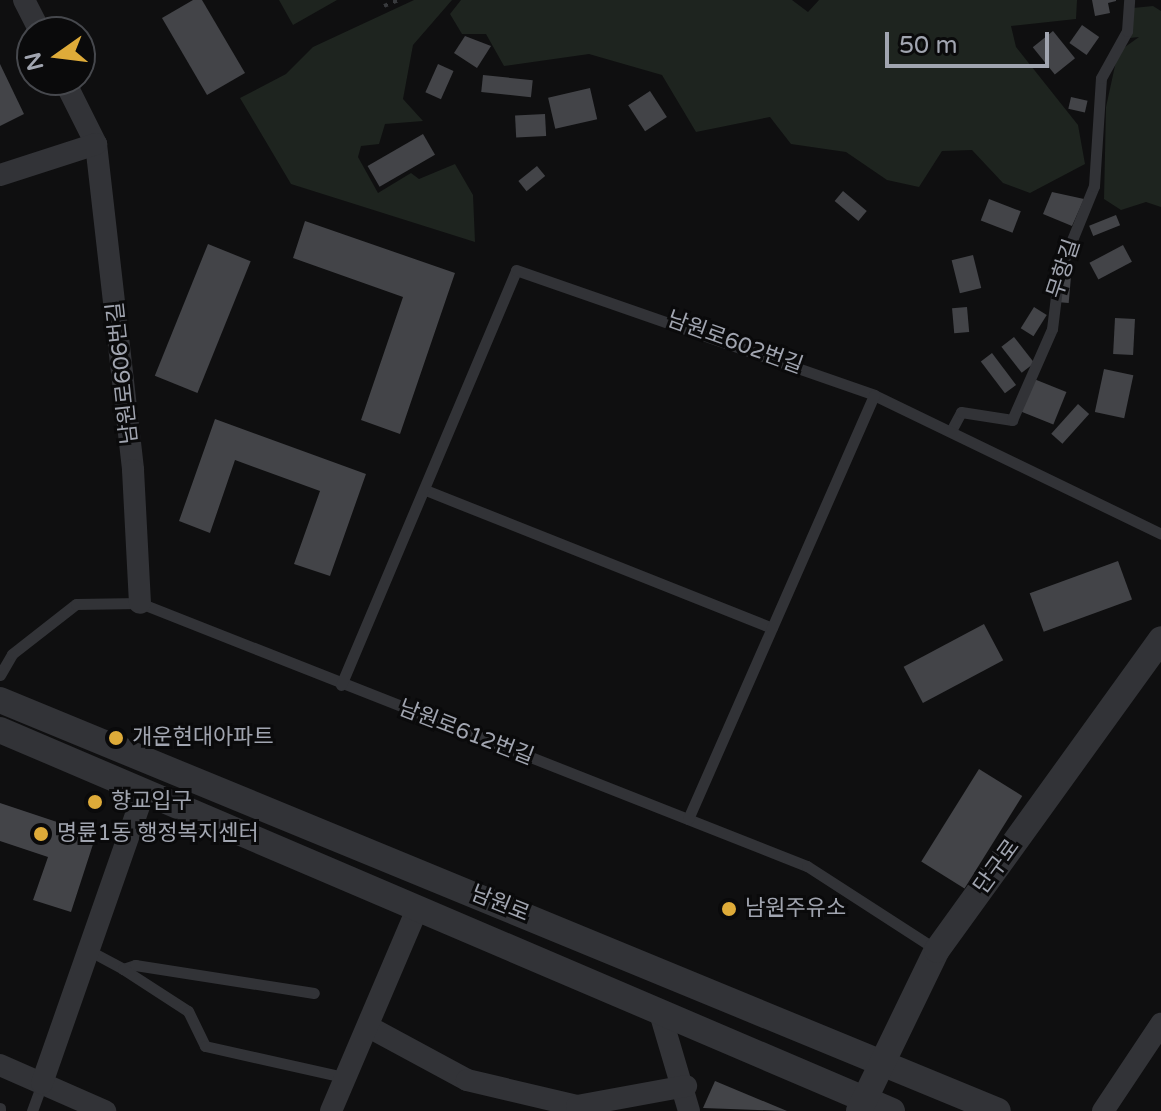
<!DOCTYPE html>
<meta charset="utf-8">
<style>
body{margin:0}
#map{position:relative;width:1161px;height:1111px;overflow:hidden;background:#0f0f10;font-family:"Varela Round","Noto Sans KR",sans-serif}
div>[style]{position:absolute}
.green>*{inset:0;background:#1e241f}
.building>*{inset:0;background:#434448;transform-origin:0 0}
.path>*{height:4px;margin-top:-2px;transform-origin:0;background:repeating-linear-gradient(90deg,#383a3d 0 4px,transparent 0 10px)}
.service>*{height:11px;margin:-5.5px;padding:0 5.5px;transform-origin:5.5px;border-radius:5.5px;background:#323337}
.minor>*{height:22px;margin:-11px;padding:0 11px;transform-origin:11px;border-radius:11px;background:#323337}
.tertiary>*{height:26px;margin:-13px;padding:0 13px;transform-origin:13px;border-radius:13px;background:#323337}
.dots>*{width:22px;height:22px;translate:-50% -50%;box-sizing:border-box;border:4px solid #0a0a0b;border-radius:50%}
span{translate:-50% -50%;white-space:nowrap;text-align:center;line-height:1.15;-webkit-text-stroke:6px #0a0a0b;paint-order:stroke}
.street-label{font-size:22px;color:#a1a5b0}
.poi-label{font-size:22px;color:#a1a5b0}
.left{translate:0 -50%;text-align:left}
.north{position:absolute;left:16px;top:16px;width:80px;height:80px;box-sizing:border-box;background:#0a0a0b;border:2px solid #46484d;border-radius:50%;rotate:256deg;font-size:22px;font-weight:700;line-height:32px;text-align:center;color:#a1a5b0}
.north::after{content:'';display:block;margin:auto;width:28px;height:36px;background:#deab39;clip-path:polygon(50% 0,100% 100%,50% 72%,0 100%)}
.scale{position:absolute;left:885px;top:32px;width:164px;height:36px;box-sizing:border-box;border:4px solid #a1a5b0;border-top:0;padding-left:10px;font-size:24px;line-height:28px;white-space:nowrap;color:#a1a5b0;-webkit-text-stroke:6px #0a0a0b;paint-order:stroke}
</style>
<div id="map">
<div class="green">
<div style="clip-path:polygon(279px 0,337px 0,293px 25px)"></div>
<div style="clip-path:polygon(414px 0,452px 0,413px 45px,403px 99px,423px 121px,385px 124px,379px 144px,361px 146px,358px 157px,378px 193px,411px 173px,419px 179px,455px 164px,473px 195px,475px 242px,291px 184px,240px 98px,286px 74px,313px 47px)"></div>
<div style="clip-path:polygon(461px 0,792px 0,808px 12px,819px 0,1077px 0,1076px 19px,1011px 26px,1016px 47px,1078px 125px,1085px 164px,1030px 193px,1003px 183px,972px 150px,942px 151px,919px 187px,887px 180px,846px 152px,791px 144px,770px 117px,696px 132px,662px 75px,589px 54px,504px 66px,486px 34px,462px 34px,450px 14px)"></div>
<div style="clip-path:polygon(1153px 6px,1161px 11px,1161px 207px,1146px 202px,1121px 210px,1104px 199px,1106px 107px,1118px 52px,1139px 37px,1129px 38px,1133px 8px)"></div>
</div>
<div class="building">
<div style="clip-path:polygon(193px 0,202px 0,245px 73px,207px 95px,162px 18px)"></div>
<div style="clip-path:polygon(1092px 0,1116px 0,1116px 1px,1108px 3px,1110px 13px,1095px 16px)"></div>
<div style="left:1082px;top:25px;width:21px;height:22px;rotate:35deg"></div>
<div style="left:1053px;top:31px;width:35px;height:26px;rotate:51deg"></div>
<div style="clip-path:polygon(465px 36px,491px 46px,477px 68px,454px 53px)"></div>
<div style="clip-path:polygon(0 64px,24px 114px,0 126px)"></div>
<div style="left:438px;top:64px;width:17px;height:31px;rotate:24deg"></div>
<div style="left:483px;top:75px;width:50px;height:17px;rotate:6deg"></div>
<div style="left:590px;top:88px;width:32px;height:43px;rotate:77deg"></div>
<div style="left:650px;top:91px;width:31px;height:26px;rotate:57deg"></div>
<div style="left:1071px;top:97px;width:17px;height:12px;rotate:13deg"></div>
<div style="left:545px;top:114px;width:22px;height:30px;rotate:87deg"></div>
<div style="left:423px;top:134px;width:24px;height:64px;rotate:60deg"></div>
<div style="left:537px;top:166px;width:13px;height:24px;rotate:51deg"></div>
<div style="left:843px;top:191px;width:31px;height:13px;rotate:40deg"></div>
<div style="clip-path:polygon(1052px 192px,1084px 199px,1072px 226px,1043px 214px)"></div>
<div style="left:989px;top:199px;width:34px;height:23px;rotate:21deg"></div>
<div style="left:1116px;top:215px;width:11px;height:29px;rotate:68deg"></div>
<div style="clip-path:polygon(305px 221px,455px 273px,400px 434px,361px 420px,403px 297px,293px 258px)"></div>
<div style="left:208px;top:244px;width:46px;height:142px;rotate:22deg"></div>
<div style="left:1123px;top:245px;width:19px;height:38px;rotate:62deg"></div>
<div style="left:973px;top:255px;width:34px;height:22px;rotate:76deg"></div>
<div style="left:1059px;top:276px;width:12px;height:26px;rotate:5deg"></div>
<div style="left:967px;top:307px;width:25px;height:15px;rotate:85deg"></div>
<div style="left:1034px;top:307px;width:15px;height:25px;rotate:32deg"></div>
<div style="left:1115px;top:318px;width:20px;height:36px;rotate:3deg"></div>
<div style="left:1014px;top:337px;width:33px;height:16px;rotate:52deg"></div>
<div style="left:992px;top:353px;width:40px;height:14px;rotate:53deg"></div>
<div style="left:1104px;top:369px;width:30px;height:44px;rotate:12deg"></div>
<div style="left:1034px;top:379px;width:35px;height:35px;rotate:22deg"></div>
<div style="left:1078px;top:404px;width:15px;height:40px;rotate:42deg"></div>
<div style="clip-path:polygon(215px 419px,366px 474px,330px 576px,294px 564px,320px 491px,235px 460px,210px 533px,179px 521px)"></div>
<div style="left:1118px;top:561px;width:41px;height:94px;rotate:70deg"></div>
<div style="left:984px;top:624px;width:41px;height:91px;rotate:62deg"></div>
<div style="left:979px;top:769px;width:51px;height:109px;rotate:32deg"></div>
<div style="clip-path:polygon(0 803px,96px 835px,71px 912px,33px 900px,48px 857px,0 841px)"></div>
<div style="clip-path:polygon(715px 1081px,787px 1111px,703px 1108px)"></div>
</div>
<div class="path">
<div style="left:384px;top:6px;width:16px;rotate:-22deg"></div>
</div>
<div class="service">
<div style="left:952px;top:429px;width:19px;rotate:-62deg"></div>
<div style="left:961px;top:412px;width:52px;rotate:8.9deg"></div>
<div style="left:1012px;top:420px;width:99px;rotate:-66.3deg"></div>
<div style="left:1052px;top:329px;width:57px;rotate:-83deg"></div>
<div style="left:1059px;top:272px;width:93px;rotate:-67.9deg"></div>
<div style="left:1094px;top:186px;width:108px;rotate:-86.3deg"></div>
<div style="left:1101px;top:78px;width:54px;rotate:-61deg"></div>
<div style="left:1127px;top:31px;width:31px;rotate:-86deg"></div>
<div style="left:428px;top:491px;width:370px;rotate:21.7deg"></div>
<div style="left:0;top:675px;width:24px;rotate:-60deg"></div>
<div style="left:12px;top:654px;width:81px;rotate:-38deg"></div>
<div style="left:76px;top:604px;width:64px;rotate:-0.9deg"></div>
<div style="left:140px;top:603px;width:717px;rotate:21.52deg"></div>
<div style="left:807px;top:866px;width:155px;rotate:32.9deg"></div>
<div style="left:341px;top:685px;width:450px;rotate:-67.1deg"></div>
<div style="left:516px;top:270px;width:379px;rotate:19.2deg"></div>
<div style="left:874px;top:395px;width:319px;rotate:25.8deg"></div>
<div style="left:688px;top:819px;width:463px;rotate:-66.3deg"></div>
<div style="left:88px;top:950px;width:40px;rotate:28deg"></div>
<div style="left:123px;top:969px;width:13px;rotate:-18deg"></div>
<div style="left:135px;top:965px;width:181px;rotate:8.9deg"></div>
<div style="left:123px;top:969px;width:77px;rotate:32.9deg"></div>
<div style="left:188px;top:1011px;width:39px;rotate:64deg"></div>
<div style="left:205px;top:1046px;width:147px;rotate:12.6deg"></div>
<div style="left:0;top:1111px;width:3px;rotate:-90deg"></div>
<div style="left:32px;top:1111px;width:30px;rotate:-70deg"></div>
</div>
<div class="minor">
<div style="left:24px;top:0;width:36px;rotate:63deg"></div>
<div style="left:64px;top:80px;width:72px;rotate:63.4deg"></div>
<div style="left:96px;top:144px;width:328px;rotate:83.5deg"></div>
<div style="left:133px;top:470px;width:133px;rotate:87deg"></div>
<div style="left:0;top:175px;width:101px;rotate:-17.9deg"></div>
<div style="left:660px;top:1013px;width:102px;rotate:73.5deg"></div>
<div style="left:369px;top:1027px;width:111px;rotate:28.4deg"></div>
<div style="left:467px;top:1080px;width:113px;rotate:13.3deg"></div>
<div style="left:577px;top:1106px;width:111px;rotate:-10.4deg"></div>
<div style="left:0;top:1065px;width:115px;rotate:23.7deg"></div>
<div style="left:42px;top:1083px;width:308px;rotate:-70.7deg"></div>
<div style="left:331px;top:1111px;width:220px;rotate:-66.9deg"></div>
<div style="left:1103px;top:1111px;width:105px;rotate:-56.3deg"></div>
</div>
<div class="tertiary">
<div style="left:0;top:700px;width:1079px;rotate:22.38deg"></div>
<div style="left:0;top:730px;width:970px;rotate:23.13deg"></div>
<div style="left:859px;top:1111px;width:179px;rotate:-64.2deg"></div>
<div style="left:937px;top:950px;width:383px;rotate:-54.2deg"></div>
</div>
<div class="dots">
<div style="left:116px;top:738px;background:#deab39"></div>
<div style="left:95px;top:802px;background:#deab39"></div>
<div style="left:41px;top:834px;background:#deab39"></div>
<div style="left:729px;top:909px;background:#deab39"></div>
</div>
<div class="street-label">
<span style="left:1064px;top:269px;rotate:-72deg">무항길</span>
<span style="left:735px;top:343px;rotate:20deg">남원로602번길</span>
<span style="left:123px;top:373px;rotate:-96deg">남원로606번길</span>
<span style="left:466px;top:733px;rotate:21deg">남원로612번길</span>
<span style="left:997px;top:867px;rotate:-54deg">단구로</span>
<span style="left:500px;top:904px;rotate:22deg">남원로</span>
</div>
<div class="poi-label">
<span class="left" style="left:132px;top:738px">개운현대아파트</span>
<span class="left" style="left:111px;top:802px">향교입구</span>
<span class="left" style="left:57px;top:834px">명륜1동 행정복지센터</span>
<span class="left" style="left:745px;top:909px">남원주유소</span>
</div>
<div class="north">N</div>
<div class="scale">50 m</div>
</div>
